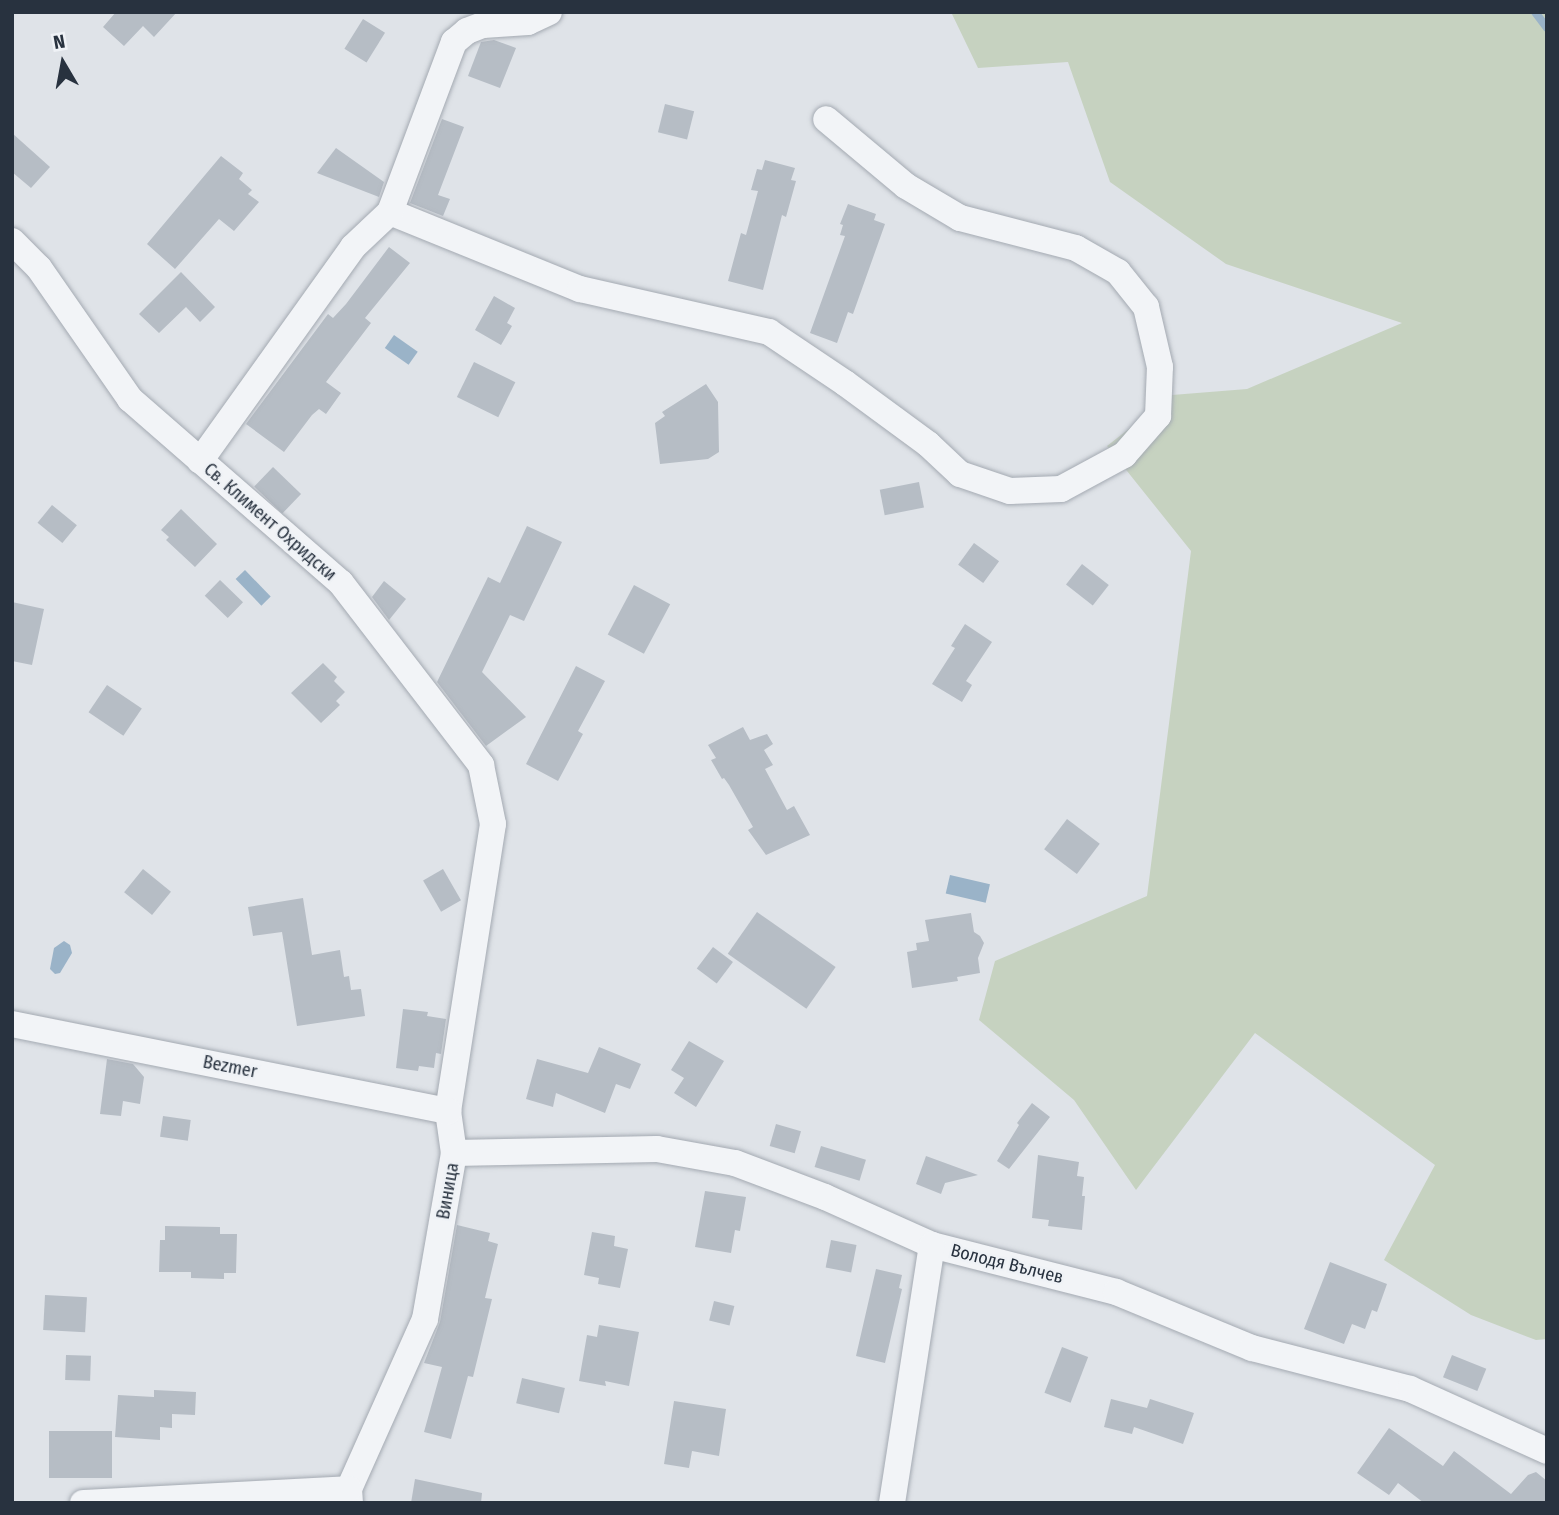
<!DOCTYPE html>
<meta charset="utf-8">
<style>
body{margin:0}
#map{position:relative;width:1559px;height:1515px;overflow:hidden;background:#dfe3e8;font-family:"Fira Sans Condensed",sans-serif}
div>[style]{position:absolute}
.green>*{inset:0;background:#c6d2c0}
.water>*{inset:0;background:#9ab3c8;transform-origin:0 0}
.stream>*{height:8px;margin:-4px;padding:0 4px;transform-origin:4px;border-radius:4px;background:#9ab3c8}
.building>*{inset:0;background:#b6bdc5;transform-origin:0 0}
.roads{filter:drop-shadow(0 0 2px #a4aab2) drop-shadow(0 0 2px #a4aab2)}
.minor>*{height:26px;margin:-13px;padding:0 13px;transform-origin:13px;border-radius:13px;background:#f2f4f7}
span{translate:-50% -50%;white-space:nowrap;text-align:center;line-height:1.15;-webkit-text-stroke:5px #eff2f6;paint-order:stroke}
.street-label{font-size:18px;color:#28323f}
.frame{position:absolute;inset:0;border:14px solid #28323f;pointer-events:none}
.north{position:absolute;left:28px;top:28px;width:70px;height:70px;-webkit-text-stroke:5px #eff2f6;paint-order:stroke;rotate:350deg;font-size:19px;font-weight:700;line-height:28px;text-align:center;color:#28323f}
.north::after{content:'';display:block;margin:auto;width:24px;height:32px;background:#28323f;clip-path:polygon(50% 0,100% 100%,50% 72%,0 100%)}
</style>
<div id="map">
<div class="green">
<div style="clip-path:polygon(951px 12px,1547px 12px,1547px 1339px,1536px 1340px,1471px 1315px,1384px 1260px,1435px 1165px,1255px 1033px,1136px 1190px,1074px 1100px,979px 1020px,995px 961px,1147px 896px,1191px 551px,1107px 446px,1172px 395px,1247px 389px,1402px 323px,1226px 264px,1110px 182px,1068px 62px,978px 68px)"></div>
</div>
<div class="water">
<div style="left:394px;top:335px;width:29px;height:16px;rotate:35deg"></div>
<div style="left:245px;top:570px;width:37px;height:13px;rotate:46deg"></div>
<div style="left:950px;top:875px;width:41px;height:19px;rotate:13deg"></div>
<div style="clip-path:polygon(64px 941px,70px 945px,72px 953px,60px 973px,55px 974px,50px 969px,54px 948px)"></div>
</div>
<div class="stream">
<div style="left:1535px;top:12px;width:20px;rotate:53deg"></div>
</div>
<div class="building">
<div style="clip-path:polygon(116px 12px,177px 12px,154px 37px,143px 26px,124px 46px,103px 27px)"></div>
<div style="left:363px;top:19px;width:26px;height:35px;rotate:32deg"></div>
<div style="clip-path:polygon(494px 40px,516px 48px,500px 88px,468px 76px,481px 42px)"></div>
<div style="left:665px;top:104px;width:30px;height:29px;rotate:14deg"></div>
<div style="clip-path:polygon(442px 119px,464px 127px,438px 195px,450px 199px,443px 216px,410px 203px)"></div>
<div style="clip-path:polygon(12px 133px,50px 167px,31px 188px,12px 172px)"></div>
<div style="clip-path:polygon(336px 148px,384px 182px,379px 197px,317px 173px)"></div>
<div style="clip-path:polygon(221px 156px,243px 173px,239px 179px,252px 190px,248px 194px,259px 202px,234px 231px,219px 219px,175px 269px,147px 244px)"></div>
<div style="clip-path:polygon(765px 160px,795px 168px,791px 180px,796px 181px,786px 217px,782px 215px,763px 290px,728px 281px,741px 233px,746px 235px,758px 191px,751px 190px,757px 169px,762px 170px)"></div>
<div style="clip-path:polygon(848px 204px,876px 214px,874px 220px,885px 224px,853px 314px,848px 312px,837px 343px,810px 333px,845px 236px,840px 235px,843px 225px,840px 224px)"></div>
<div style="clip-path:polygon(389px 247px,410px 263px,365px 318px,371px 323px,326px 382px,341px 393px,326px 414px,319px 409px,312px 415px,284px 452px,246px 424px,328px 314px,333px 318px,346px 304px)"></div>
<div style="clip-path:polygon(181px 272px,215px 307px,200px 322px,186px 307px,159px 333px,139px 314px)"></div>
<div style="clip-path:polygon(494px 296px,515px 308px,507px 323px,512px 326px,501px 345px,475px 330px)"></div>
<div style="left:474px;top:362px;width:46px;height:39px;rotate:26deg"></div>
<div style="clip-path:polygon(706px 384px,718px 402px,719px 452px,708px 459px,660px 464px,655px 423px,665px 416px,662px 412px)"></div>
<div style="left:273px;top:467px;width:39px;height:27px;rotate:44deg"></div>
<div style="left:919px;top:482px;width:26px;height:40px;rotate:79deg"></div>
<div style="left:52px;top:505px;width:32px;height:23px;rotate:39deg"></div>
<div style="clip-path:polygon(181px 509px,217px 544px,195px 567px,166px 540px,169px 537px,161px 530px)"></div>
<div style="clip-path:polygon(527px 526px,562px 542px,524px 621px,510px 615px,482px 672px,526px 717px,486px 746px,437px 682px,488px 577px,500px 583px)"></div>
<div style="left:974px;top:543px;width:31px;height:27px;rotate:36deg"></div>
<div style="left:1082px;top:564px;width:34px;height:26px;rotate:38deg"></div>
<div style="left:220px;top:580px;width:32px;height:22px;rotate:44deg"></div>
<div style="clip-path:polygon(384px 581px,406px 599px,389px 620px,372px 597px)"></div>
<div style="left:634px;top:585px;width:41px;height:56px;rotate:28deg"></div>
<div style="clip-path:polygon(12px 602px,44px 609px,32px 665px,12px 661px)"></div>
<div style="clip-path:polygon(965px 624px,992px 642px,966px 681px,972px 685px,962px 702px,932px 684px,955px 648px,951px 646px)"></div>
<div style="clip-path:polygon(323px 663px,337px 677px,334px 681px,345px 692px,336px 701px,340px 705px,321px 723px,291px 693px)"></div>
<div style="clip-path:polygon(576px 666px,605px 681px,578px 731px,583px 734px,558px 781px,526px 764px)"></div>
<div style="left:107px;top:685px;width:42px;height:33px;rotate:34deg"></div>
<div style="clip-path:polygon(743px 727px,750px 740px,767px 734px,773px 744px,764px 750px,773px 765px,765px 769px,787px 810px,794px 806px,810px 835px,766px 855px,748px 830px,753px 827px,729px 785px,724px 778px,722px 779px,711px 760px,716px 758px,708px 745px)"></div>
<div style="left:1067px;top:819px;width:41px;height:38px;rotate:37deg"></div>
<div style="left:143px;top:869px;width:36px;height:30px;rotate:39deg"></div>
<div style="left:443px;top:869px;width:36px;height:23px;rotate:60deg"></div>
<div style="clip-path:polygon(303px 898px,312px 955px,340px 950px,344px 977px,349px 976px,351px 990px,361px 989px,365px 1016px,297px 1026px,282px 932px,253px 936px,248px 907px)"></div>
<div style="left:757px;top:912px;width:96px;height:51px;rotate:35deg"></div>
<div style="clip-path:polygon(971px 913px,974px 932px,980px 936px,984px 943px,978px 958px,980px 973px,957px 977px,958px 981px,912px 988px,907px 952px,917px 950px,916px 943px,929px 941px,925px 920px)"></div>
<div style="left:713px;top:947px;width:25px;height:27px;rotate:37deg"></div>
<div style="clip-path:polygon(403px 1009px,428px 1012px,427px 1016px,446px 1019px,441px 1054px,436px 1053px,434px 1068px,419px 1066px,418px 1071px,396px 1068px)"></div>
<div style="clip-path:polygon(689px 1041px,724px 1061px,696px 1107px,674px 1093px,684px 1078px,671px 1070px)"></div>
<div style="clip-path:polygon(599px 1047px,641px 1064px,630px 1089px,616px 1084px,605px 1113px,556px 1093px,553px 1107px,526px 1099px,537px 1059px,588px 1073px)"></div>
<div style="clip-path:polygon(107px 1059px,133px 1064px,144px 1077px,140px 1104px,123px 1101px,121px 1116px,100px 1114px)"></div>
<div style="clip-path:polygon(1032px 1103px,1050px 1117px,1009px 1169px,997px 1161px,1019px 1125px,1017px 1123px)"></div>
<div style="left:163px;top:1116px;width:28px;height:21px;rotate:8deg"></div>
<div style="left:776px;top:1124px;width:26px;height:23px;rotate:16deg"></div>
<div style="left:821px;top:1146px;width:47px;height:22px;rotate:17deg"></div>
<div style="clip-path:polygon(1038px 1155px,1079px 1162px,1077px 1176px,1084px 1177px,1082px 1196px,1085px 1196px,1082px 1230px,1048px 1226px,1049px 1220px,1032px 1218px)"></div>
<div style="clip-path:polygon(926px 1156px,978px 1175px,945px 1183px,941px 1194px,916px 1184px)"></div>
<div style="clip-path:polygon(705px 1191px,746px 1197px,740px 1231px,735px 1230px,731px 1253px,695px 1247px)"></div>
<div style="clip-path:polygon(457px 1225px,490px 1233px,488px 1241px,498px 1244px,485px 1298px,492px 1299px,473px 1377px,468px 1376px,451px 1439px,424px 1432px,442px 1367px,424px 1363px,440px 1322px)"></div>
<div style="clip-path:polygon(165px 1226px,220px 1227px,220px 1234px,237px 1234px,236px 1273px,224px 1273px,224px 1279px,191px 1278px,191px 1272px,159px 1272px,160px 1240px,165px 1240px)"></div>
<div style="clip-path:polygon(592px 1232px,615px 1236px,614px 1246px,628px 1249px,620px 1288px,598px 1284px,599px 1278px,584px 1275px)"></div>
<div style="left:831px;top:1240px;width:26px;height:28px;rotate:11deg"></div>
<div style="clip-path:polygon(1330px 1262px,1387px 1284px,1377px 1312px,1372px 1310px,1365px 1329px,1352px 1324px,1344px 1344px,1304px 1329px)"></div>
<div style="clip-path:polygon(876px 1269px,902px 1275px,899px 1288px,902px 1289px,885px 1363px,856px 1356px)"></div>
<div style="left:45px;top:1295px;width:42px;height:35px;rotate:3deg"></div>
<div style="left:714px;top:1301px;width:21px;height:20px;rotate:14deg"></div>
<div style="clip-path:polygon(599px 1325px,639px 1332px,629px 1386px,605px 1381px,606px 1386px,579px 1381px,587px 1335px,597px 1337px)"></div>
<div style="left:1062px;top:1347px;width:28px;height:49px;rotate:21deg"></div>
<div style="left:66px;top:1355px;width:25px;height:25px;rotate:2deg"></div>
<div style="left:1452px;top:1355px;width:37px;height:24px;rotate:22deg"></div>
<div style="left:522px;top:1378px;width:44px;height:26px;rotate:13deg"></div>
<div style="clip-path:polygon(154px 1390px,196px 1392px,195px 1415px,172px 1414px,172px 1428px,160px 1427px,160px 1440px,115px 1437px,118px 1395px,154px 1397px)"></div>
<div style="clip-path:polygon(1111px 1399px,1147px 1408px,1150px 1399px,1194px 1413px,1183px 1444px,1134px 1427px,1132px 1434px,1104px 1427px)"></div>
<div style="clip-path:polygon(674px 1401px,726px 1409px,719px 1456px,692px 1451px,689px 1468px,664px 1464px)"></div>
<div style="clip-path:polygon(1389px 1428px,1443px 1466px,1454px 1451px,1511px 1494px,1528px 1475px,1536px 1472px,1547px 1481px,1547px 1503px,1424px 1503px,1398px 1483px,1389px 1495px,1357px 1473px)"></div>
<div style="left:49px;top:1431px;width:63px;height:47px"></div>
<div style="clip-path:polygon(415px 1479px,482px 1493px,481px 1503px,411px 1503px)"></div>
</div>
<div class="roads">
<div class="minor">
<div style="left:390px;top:212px;width:205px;rotate:22.1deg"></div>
<div style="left:580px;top:289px;width:194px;rotate:12.8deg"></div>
<div style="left:769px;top:332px;width:92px;rotate:33.9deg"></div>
<div style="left:845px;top:383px;width:103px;rotate:36.3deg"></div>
<div style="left:928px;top:444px;width:44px;rotate:43.2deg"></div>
<div style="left:960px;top:474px;width:53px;rotate:18.8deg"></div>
<div style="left:1010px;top:491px;width:51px;rotate:-2.2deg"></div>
<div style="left:1061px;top:489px;width:72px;rotate:-28.4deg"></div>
<div style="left:1124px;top:455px;width:52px;rotate:-48.9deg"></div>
<div style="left:1158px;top:416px;width:49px;rotate:-87.7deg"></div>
<div style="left:1160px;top:367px;width:62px;rotate:-103.1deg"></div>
<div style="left:1146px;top:307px;width:45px;rotate:-128.7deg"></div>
<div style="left:1118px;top:272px;width:48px;rotate:-150.3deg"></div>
<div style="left:1076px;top:248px;width:120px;rotate:-165.5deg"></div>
<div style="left:960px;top:218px;width:63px;rotate:-149.3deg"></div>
<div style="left:906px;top:186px;width:104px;rotate:-140.1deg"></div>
<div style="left:12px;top:241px;width:38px;rotate:45deg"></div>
<div style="left:39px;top:268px;width:160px;rotate:55.2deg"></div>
<div style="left:130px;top:399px;width:280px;rotate:41.1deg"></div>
<div style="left:341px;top:583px;width:230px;rotate:52.4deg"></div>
<div style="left:481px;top:765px;width:60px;rotate:78.5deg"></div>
<div style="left:493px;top:824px;width:291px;rotate:98.9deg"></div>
<div style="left:448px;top:1111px;width:42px;rotate:81.9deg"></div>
<div style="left:454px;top:1153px;width:169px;rotate:99.9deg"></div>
<div style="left:425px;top:1319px;width:186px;rotate:114.1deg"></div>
<div style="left:349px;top:1489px;width:14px;rotate:86deg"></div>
<div style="left:200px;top:461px;width:263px;rotate:-54.4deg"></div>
<div style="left:353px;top:247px;width:51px;rotate:-43.4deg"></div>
<div style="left:390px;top:212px;width:182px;rotate:-69.4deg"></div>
<div style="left:454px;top:42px;width:17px;rotate:-40deg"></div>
<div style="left:467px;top:31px;width:17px;rotate:-21deg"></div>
<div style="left:483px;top:25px;width:45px;rotate:-3.8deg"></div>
<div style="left:528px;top:22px;width:23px;rotate:-25deg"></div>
<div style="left:12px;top:1024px;width:445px;rotate:11.3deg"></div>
<div style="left:454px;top:1153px;width:203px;rotate:-1.1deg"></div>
<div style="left:657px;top:1149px;width:79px;rotate:10.2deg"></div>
<div style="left:735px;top:1163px;width:96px;rotate:20.7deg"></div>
<div style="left:825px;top:1197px;width:117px;rotate:24.2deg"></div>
<div style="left:932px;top:1245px;width:190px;rotate:14.3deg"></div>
<div style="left:1116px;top:1292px;width:147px;rotate:22.4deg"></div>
<div style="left:1252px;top:1348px;width:163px;rotate:14.5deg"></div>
<div style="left:1410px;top:1389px;width:150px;rotate:24.3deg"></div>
<div style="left:83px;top:1503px;width:266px;rotate:-3deg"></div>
<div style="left:892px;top:1503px;width:261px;rotate:-81.2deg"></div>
</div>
</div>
<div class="street-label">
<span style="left:270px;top:522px;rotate:41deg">Св. Климент Охридски</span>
<span style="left:230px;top:1067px;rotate:11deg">Bezmer</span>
<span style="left:448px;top:1191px;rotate:-80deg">Виница</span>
<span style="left:1007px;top:1264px;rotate:14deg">Володя Вълчев</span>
</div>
<div class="frame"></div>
<div class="north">N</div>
</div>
